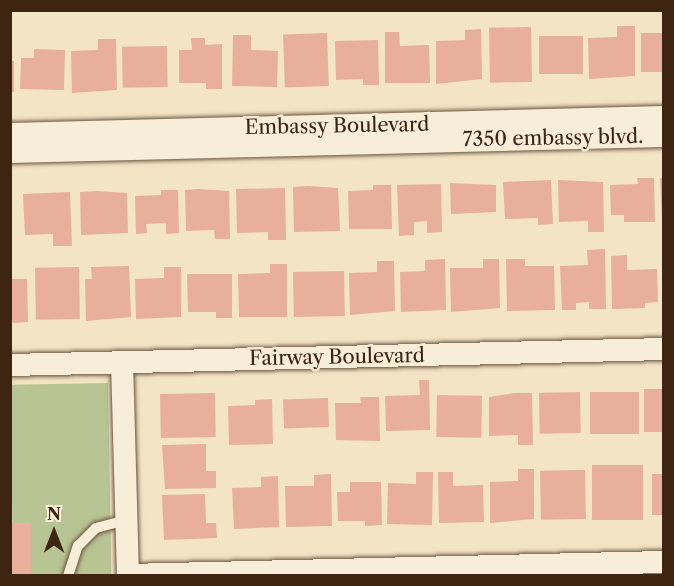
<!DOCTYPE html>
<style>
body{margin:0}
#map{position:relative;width:674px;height:586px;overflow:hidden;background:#f2e4c4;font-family:"Libre Caslon Text",serif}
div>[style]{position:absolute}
.green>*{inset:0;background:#b9c495;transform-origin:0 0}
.building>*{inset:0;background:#e8af9c;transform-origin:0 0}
.roads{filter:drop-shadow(0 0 2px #6a553e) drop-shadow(0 0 2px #6a553e)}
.lane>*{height:10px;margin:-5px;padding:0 5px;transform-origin:5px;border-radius:5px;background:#f7edd9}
.street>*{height:22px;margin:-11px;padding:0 11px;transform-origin:11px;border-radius:11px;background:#f7edd9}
span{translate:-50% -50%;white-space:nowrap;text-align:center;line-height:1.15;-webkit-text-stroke:5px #f7edd9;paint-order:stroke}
.street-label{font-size:20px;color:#3d2512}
.frame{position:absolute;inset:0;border:12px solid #3d2512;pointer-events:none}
.north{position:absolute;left:24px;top:502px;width:60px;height:60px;-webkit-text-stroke:4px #f7edd9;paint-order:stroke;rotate:0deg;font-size:16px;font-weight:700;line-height:24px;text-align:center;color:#3d2512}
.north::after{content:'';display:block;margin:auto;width:21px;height:27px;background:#3d2512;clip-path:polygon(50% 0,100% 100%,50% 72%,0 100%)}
</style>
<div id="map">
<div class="green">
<div style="left:108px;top:383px;width:192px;height:98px;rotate:89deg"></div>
</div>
<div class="building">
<div style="clip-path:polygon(617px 26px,635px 26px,635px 76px,589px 79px,588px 38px,617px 37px)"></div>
<div style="left:531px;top:27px;width:55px;height:42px;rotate:89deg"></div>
<div style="clip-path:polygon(481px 29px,482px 79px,436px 84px,436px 41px,465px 40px,465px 30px)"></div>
<div style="clip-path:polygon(385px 32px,399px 32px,400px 46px,429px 45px,430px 83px,385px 83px)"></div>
<div style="left:327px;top:33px;width:53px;height:44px;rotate:88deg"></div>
<div style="left:664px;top:33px;width:39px;height:23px;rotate:90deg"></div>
<div style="clip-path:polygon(233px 35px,251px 35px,251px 50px,278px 51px,277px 87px,232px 86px)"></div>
<div style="left:539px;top:36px;width:44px;height:38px"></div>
<div style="clip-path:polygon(191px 38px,205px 38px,205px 45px,222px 44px,222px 89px,206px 89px,206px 83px,179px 83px,179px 50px,192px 50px)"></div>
<div style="clip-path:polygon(98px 39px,116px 39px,117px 90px,72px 93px,71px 51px,98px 50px)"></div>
<div style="clip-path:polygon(378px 40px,379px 85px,363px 85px,363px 79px,336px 80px,335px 41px)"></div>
<div style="left:167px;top:46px;width:41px;height:45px;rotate:89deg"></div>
<div style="clip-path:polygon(34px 49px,65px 50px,64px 90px,20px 89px,21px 58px,34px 58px)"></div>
<div style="left:10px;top:61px;width:4px;height:31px"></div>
<div style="clip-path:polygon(637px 178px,654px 178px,655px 222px,624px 222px,624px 215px,611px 215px,610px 185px,638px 184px)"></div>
<div style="clip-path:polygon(660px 178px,664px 178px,664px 220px,662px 220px)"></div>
<div style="clip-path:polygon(551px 180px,553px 224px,538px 225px,538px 218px,505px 219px,503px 182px)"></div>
<div style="clip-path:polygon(558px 180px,603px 182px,604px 232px,588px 232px,588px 221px,559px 222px)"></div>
<div style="clip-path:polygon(450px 183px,496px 185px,496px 212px,451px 214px)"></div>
<div style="clip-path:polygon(441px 184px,442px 232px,427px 233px,427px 221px,414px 222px,414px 235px,399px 236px,397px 185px)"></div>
<div style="clip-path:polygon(373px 185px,391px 185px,392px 229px,349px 229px,348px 191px,373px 190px)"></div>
<div style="clip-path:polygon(308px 186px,338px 188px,340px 231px,294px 232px,293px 187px)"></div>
<div style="clip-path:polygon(285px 188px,286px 240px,268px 240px,268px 232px,237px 233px,236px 189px)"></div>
<div style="clip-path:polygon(198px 189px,229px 191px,230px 239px,215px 239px,214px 230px,186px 231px,185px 190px)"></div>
<div style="clip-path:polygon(161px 190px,178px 190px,179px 233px,166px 234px,166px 223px,146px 224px,147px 233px,136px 234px,135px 196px,161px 195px)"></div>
<div style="clip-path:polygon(98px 191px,127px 193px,128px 233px,81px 235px,80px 192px)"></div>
<div style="clip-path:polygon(70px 192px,72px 246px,53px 246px,53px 234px,25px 235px,23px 194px)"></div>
<div style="clip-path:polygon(605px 249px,606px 309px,589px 309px,589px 302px,576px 303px,576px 310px,562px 310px,560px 266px,588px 265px,587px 250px)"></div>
<div style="clip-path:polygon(627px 255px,627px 270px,657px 269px,658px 302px,645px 303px,645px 308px,612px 309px,611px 256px)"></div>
<div style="clip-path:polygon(445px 259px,446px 310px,401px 312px,400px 272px,425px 271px,425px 260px)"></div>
<div style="clip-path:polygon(483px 259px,499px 259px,500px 308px,451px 312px,450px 268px,483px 268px)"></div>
<div style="clip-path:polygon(506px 259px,525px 259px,525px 266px,554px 266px,555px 310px,507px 311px)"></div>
<div style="clip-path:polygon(377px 261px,394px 261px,395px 311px,350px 315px,349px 273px,377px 272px)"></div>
<div style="clip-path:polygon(270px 264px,287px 264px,287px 317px,239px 317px,238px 274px,270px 273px)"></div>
<div style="clip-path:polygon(129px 266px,131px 317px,86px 321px,85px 279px,92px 279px,91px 267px)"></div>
<div style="left:79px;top:267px;width:52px;height:44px;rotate:89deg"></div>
<div style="clip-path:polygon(164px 267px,181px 267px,181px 317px,136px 319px,135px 279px,164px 278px)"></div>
<div style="left:344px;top:271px;width:45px;height:51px;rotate:89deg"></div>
<div style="clip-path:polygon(187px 274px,232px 274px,232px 318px,216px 318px,216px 312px,188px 312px)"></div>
<div style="clip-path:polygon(10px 279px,27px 279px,28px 322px,13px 323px,10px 317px)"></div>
<div style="clip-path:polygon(419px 380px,429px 380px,430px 430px,386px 431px,385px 396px,420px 395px)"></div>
<div style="left:664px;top:389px;width:43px;height:20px;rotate:90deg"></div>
<div style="left:580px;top:392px;width:41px;height:41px;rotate:89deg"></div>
<div style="left:590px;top:392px;width:49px;height:42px"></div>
<div style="left:215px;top:393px;width:44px;height:55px;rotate:89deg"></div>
<div style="clip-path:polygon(514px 393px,532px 393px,533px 445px,518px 445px,518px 435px,489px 436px,489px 397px)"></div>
<div style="left:437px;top:395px;width:45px;height:42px;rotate:1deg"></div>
<div style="clip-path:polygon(360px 397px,379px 397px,380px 441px,336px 440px,335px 403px,361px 403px)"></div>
<div style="left:328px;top:398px;width:29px;height:45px;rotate:88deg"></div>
<div style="clip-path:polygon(272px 399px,273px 444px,229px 445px,228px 406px,255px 405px,255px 400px)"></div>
<div style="clip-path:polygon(206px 444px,206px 471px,216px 471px,216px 488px,165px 489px,162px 445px)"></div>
<div style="left:592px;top:465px;width:51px;height:55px"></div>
<div style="clip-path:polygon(518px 469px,534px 469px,534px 519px,490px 523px,490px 482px,518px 481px)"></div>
<div style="left:585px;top:470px;width:49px;height:45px;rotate:89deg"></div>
<div style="clip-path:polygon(416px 472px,433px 472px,432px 525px,387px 524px,388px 483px,416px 484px)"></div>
<div style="clip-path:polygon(438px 472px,453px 472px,453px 486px,483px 485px,484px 522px,439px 523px)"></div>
<div style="clip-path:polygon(331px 474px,332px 526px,286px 527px,285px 486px,314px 486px,314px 475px)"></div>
<div style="left:652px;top:474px;width:12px;height:41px"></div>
<div style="clip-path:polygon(278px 476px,279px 527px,234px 529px,232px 488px,261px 487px,261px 477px)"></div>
<div style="clip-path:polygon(350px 482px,381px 482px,382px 525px,365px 526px,365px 521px,338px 521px,337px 492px,350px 492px)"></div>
<div style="clip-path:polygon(205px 494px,206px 523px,216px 523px,217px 538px,164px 540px,162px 495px)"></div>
<div style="left:10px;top:523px;width:21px;height:53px"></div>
</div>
<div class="roads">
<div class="lane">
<div style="left:68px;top:576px;width:32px;rotate:-72deg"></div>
<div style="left:78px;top:546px;width:25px;rotate:-45deg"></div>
<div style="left:96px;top:528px;width:31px;rotate:-15deg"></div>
</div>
<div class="street">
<div style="left:10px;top:134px;width:654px;rotate:-1.49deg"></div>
<div style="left:10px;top:152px;width:654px;rotate:-1.4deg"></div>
<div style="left:122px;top:362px;width:214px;rotate:88.4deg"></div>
<div style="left:10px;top:365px;width:654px;rotate:-1.4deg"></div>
<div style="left:128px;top:575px;width:536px;rotate:-1.39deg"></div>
</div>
</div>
<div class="street-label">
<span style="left:337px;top:126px;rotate:-1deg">Embassy Boulevard</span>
<span style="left:553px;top:138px;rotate:-1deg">7350 embassy blvd.</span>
<span style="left:337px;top:357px;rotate:-1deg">Fairway Boulevard</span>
</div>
<div class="frame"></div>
<div class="north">N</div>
</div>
